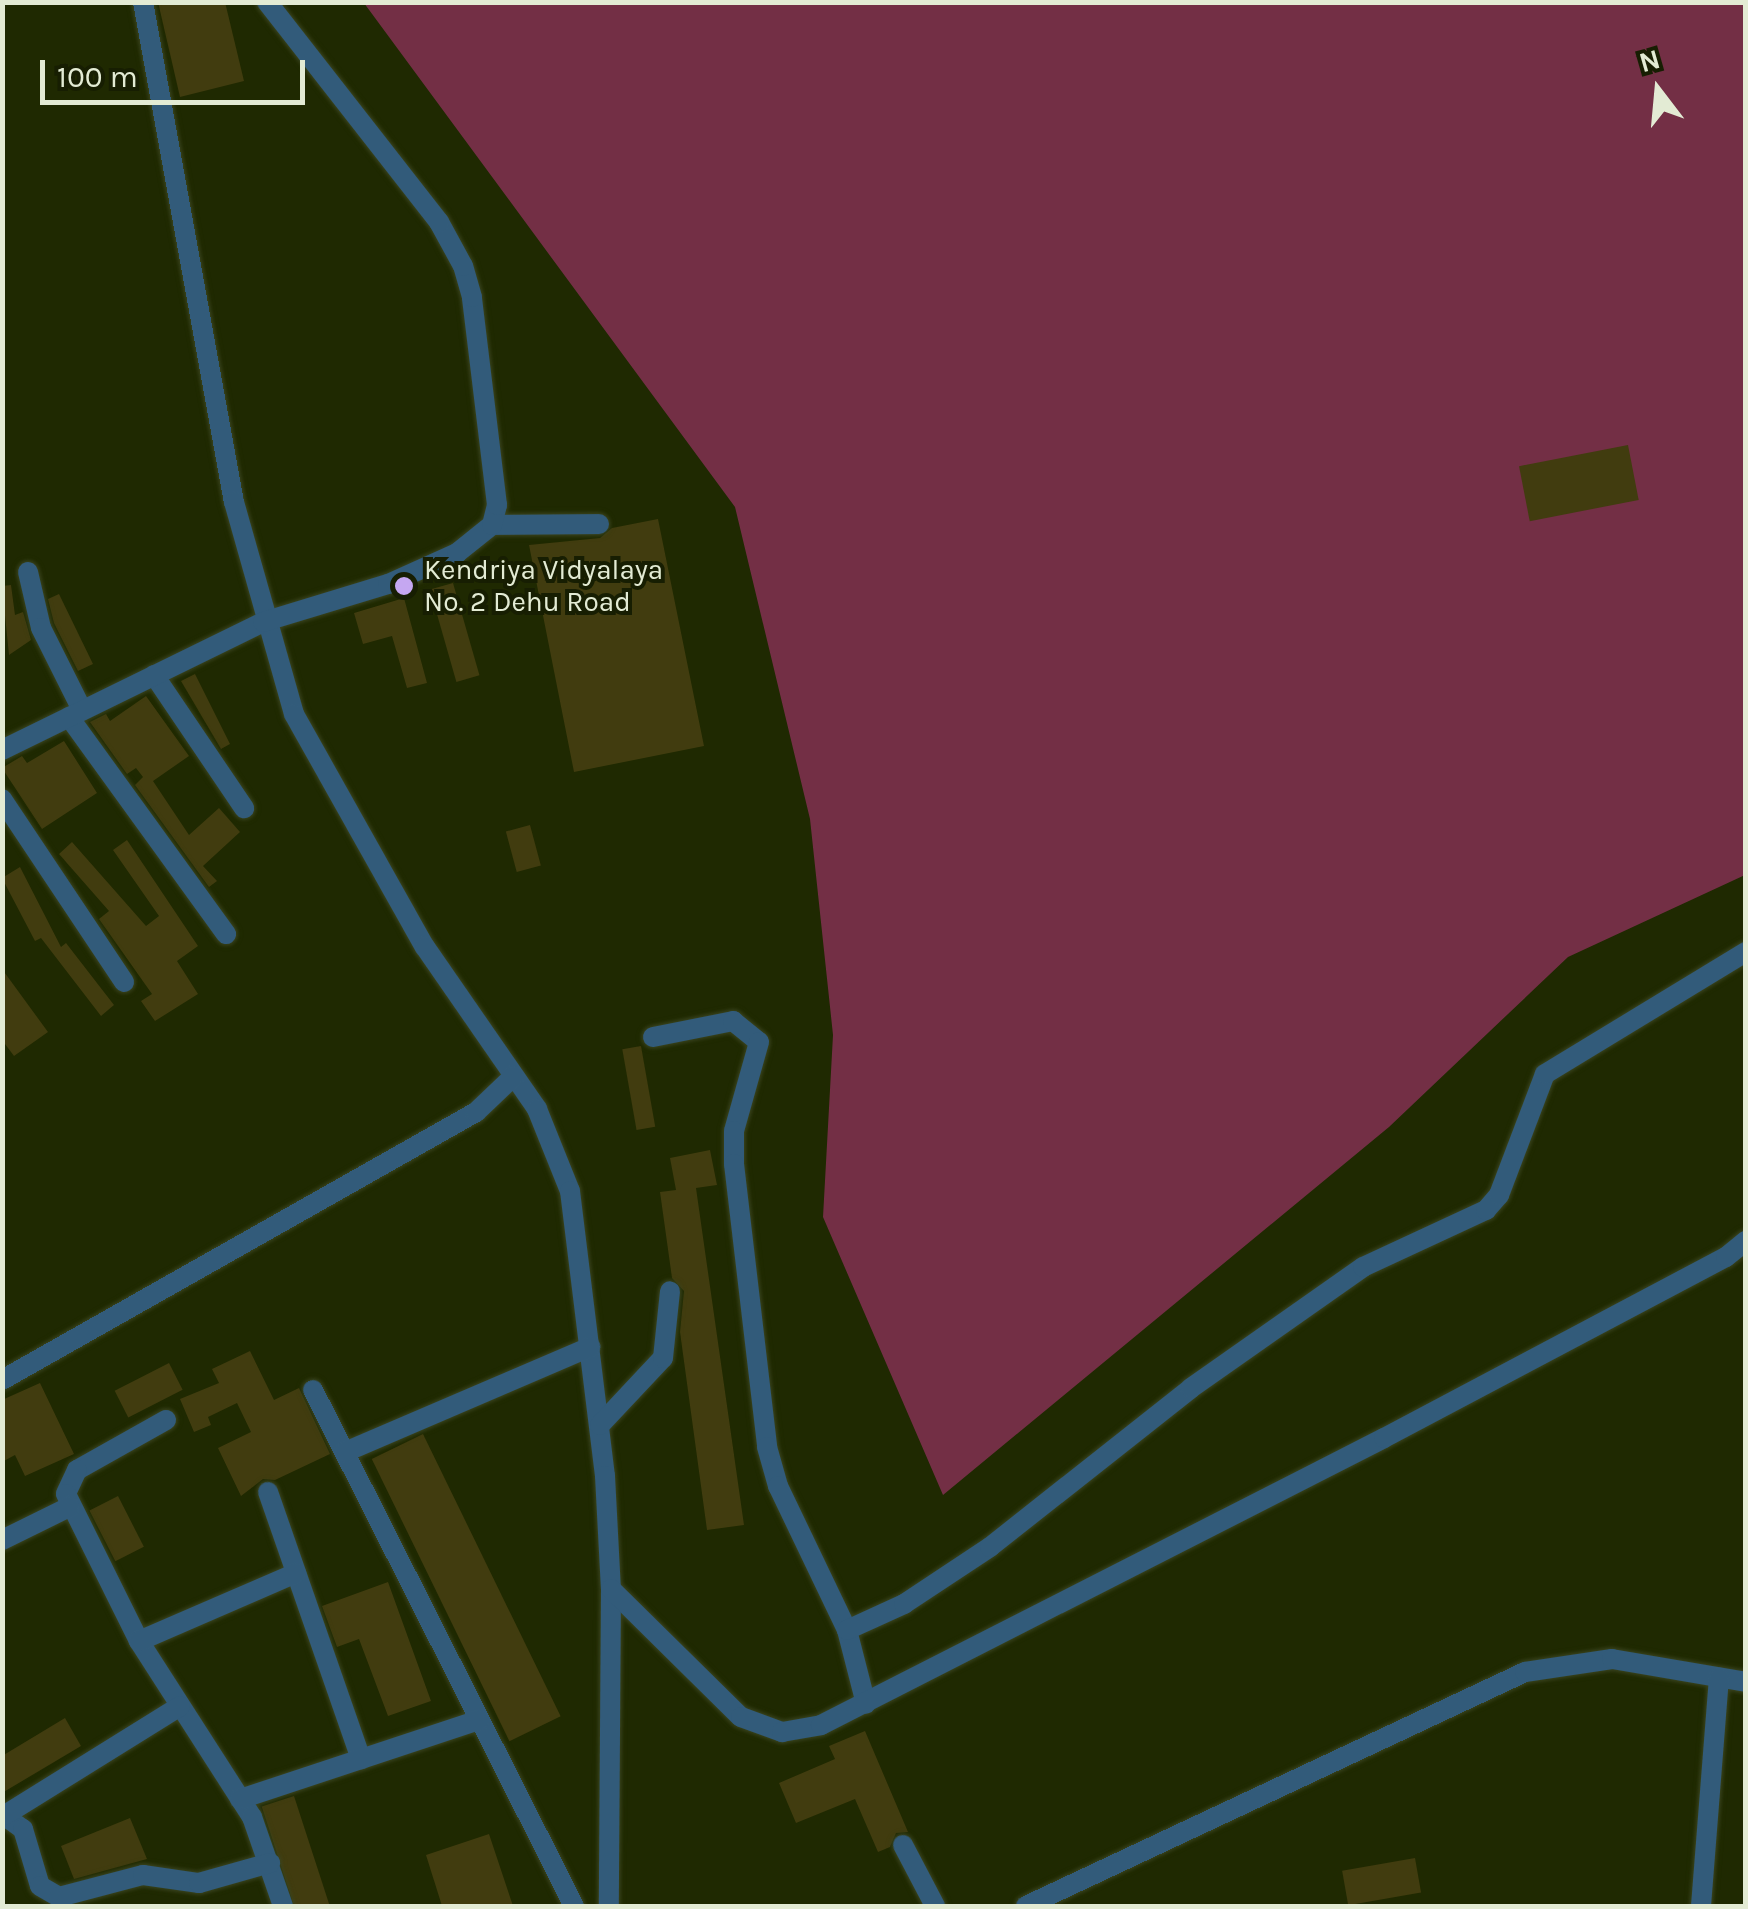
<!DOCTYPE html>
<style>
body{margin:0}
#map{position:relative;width:1748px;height:1909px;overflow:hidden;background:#1f2901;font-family:Karla,sans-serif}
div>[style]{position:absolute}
.green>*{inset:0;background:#732f45}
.building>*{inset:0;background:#413c0f;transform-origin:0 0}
.roads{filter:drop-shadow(0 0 2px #3a441f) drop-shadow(0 0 2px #3a441f)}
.minor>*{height:20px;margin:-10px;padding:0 10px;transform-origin:10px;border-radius:10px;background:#325b7a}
.dots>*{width:28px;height:28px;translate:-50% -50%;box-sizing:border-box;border:5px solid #171e02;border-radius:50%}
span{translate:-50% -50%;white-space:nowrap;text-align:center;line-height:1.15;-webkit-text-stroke:8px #171e02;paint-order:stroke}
.poi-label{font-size:28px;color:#e3ebd4}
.left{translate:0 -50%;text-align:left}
.frame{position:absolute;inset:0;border:5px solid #e3ebd4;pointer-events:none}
.north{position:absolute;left:1608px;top:40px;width:100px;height:100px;-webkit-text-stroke:8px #171e02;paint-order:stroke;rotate:344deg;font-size:28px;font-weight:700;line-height:40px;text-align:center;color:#e3ebd4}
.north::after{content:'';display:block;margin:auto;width:35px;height:45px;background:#e3ebd4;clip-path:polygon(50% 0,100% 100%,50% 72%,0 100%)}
.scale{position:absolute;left:40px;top:60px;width:265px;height:45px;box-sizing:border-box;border:5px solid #e3ebd4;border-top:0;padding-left:12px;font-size:30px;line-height:35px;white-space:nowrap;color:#e3ebd4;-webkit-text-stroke:8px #171e02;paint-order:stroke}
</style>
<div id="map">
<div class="green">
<div style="clip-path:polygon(364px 3px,1745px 3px,1745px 875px,1568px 957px,1389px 1127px,943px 1495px,823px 1217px,833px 1035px,810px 819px,735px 507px)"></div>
</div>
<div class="building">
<div style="clip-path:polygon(158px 2px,225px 2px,244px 81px,180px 97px)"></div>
<div style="left:1628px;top:445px;width:56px;height:111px;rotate:79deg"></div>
<div style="clip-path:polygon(658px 519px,704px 746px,574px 772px,529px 545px,600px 538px,612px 528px)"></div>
<div style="left:453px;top:583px;width:96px;height:24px;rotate:74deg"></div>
<div style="clip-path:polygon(11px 585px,15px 615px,23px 612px,31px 640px,9px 655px,2px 586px)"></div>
<div style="clip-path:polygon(59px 594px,93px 664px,78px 671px,54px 623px,48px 599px)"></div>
<div style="clip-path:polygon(404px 598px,427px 683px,407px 688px,392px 636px,363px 644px,354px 613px)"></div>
<div style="clip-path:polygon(195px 674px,230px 744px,221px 749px,181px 681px)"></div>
<div style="clip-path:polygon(146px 696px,189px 756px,153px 781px,189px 835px,219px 808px,240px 832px,203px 866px,217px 881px,209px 887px,135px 785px,143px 777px,136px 768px,127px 774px,90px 722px,106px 714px,110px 721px)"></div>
<div style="clip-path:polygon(64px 741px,97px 793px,42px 829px,2px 768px,22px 756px,27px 763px)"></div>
<div style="left:530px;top:825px;width:42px;height:25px;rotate:75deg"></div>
<div style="clip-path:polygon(127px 840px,198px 946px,177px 961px,198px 994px,155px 1021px,141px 1001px,152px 994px,99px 919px,109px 911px,59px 854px,72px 842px,146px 926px,159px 916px,113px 850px)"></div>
<div style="clip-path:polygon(20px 867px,61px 947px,66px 943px,114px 1005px,101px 1016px,41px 938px,35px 941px,2px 878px)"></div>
<div style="clip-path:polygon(2px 969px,48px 1032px,14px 1056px,2px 1040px)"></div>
<div style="left:641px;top:1046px;width:82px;height:19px;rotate:80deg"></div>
<div style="clip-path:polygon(710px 1150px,717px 1185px,696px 1188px,744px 1525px,707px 1530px,680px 1332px,684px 1291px,672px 1278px,660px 1192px,676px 1190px,670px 1158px)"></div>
<div style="clip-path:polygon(250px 1351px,274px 1400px,299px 1388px,330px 1454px,275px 1480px,263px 1479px,241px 1496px,218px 1448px,251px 1432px,237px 1403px,208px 1417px,211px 1425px,194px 1432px,180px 1399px,219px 1383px,212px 1369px)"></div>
<div style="left:169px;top:1363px;width:30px;height:61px;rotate:63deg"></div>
<div style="clip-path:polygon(40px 1383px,74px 1454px,25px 1476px,15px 1455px,2px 1462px,2px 1400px)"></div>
<div style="left:423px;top:1434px;width:314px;height:57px;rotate:64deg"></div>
<div style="left:118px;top:1496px;width:57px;height:32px;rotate:63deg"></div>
<div style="clip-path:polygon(388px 1582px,431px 1701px,388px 1716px,359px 1639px,337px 1647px,322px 1606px)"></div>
<div style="clip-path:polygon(65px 1718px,81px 1746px,2px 1793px,2px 1756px)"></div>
<div style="clip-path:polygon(865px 1731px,908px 1832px,896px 1833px,890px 1847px,878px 1852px,855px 1799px,796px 1823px,779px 1783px,835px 1759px,829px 1746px)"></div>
<div style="left:294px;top:1796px;width:116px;height:34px;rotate:72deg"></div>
<div style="clip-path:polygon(130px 1818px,147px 1859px,74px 1879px,61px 1846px)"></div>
<div style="clip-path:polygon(489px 1834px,513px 1906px,442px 1906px,426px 1855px)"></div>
<div style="left:1415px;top:1858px;width:35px;height:74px;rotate:80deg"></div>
</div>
<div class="roads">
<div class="minor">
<div style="left:143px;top:2px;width:508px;rotate:79.69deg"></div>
<div style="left:234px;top:502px;width:220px;rotate:74.2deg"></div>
<div style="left:294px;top:714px;width:267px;rotate:60.7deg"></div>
<div style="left:425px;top:947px;width:197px;rotate:55.3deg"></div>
<div style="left:537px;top:1109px;width:88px;rotate:68.1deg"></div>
<div style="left:570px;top:1191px;width:287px;rotate:83deg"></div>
<div style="left:605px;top:1476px;width:113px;rotate:87deg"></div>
<div style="left:611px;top:1589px;width:317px;rotate:90.4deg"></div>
<div style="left:492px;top:525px;width:107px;rotate:-0.5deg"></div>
<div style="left:28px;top:572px;width:57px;rotate:76.9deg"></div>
<div style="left:41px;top:628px;width:92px;rotate:63.4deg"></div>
<div style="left:154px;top:675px;width:161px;rotate:55.9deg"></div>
<div style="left:69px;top:717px;width:268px;rotate:54.1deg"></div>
<div style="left:2px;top:750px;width:291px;rotate:-26.1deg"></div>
<div style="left:263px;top:622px;width:131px;rotate:-16.9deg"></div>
<div style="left:388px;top:584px;width:76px;rotate:-24.2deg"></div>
<div style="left:457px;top:553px;width:45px;rotate:-38.7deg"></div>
<div style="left:492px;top:525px;width:21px;rotate:-76deg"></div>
<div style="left:497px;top:505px;width:209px;rotate:-96.9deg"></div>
<div style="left:472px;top:297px;width:32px;rotate:-106deg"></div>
<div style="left:463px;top:266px;width:50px;rotate:-118.6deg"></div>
<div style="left:439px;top:222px;width:279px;rotate:-128deg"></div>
<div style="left:2px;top:799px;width:220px;rotate:56.3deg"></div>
<div style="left:653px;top:1037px;width:82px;rotate:-11.3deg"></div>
<div style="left:733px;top:1021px;width:33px;rotate:39deg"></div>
<div style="left:759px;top:1042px;width:92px;rotate:105.7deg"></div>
<div style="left:734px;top:1131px;width:33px;rotate:90deg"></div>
<div style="left:734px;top:1164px;width:285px;rotate:83.3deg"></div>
<div style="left:767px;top:1447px;width:41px;rotate:74.2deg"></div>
<div style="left:778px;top:1486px;width:160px;rotate:64.4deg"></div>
<div style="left:847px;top:1630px;width:76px;rotate:75.6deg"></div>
<div style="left:2px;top:1380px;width:545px;rotate:-29.48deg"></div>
<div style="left:476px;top:1112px;width:52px;rotate:-43.5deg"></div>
<div style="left:313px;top:1390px;width:578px;rotate:63.17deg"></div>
<div style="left:166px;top:1420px;width:102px;rotate:150.7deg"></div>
<div style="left:77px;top:1470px;width:26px;rotate:115deg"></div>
<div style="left:66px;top:1494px;width:164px;rotate:63.6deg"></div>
<div style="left:139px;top:1641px;width:209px;rotate:57.3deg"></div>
<div style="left:252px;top:1817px;width:94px;rotate:70.8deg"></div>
<div style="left:600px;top:1425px;width:92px;rotate:-46.8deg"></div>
<div style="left:663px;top:1358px;width:67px;rotate:-84deg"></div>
<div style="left:345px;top:1452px;width:267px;rotate:-23.2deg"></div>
<div style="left:268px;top:1492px;width:283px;rotate:70.8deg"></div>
<div style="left:2px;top:1540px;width:75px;rotate:-26.2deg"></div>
<div style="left:611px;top:1589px;width:182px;rotate:44.6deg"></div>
<div style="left:741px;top:1717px;width:44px;rotate:20.1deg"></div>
<div style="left:782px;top:1732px;width:40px;rotate:-10deg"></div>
<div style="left:821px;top:1725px;width:632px;rotate:-27.01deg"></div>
<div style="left:1384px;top:1438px;width:387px;rotate:-27.9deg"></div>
<div style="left:1726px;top:1257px;width:26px;rotate:-39deg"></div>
<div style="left:847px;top:1630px;width:63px;rotate:-24.5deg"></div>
<div style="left:904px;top:1604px;width:103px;rotate:-33.5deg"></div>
<div style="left:990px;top:1547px;width:256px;rotate:-38.3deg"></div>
<div style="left:1191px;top:1388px;width:210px;rotate:-35.1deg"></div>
<div style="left:1363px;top:1267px;width:136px;rotate:-24.9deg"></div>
<div style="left:1486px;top:1210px;width:20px;rotate:-49deg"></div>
<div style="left:1499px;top:1195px;width:129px;rotate:-69.2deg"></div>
<div style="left:1545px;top:1074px;width:235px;rotate:-31.3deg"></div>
<div style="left:139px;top:1641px;width:171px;rotate:-23.4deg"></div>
<div style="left:240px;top:1799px;width:252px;rotate:-18.3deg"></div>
<div style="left:2px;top:1814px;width:26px;rotate:36deg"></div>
<div style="left:23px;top:1829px;width:59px;rotate:73.4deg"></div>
<div style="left:40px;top:1886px;width:22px;rotate:30deg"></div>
<div style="left:59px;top:1897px;width:87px;rotate:-14.7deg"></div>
<div style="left:143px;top:1875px;width:57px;rotate:8.1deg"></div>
<div style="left:199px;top:1883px;width:74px;rotate:-15.7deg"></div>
<div style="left:5px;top:1815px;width:206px;rotate:-31.9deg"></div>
<div style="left:903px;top:1845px;width:69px;rotate:62.3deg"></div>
<div style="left:1026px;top:1906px;width:551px;rotate:-25.12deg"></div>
<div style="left:1525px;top:1672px;width:88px;rotate:-8.5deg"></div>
<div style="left:1612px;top:1659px;width:136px;rotate:9.7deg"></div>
<div style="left:1701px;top:1906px;width:229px;rotate:-85.5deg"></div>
</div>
</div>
<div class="dots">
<div style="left:404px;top:586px;background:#c5a7f1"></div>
</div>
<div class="poi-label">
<span class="left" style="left:424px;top:586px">Kendriya Vidyalaya<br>No. 2 Dehu Road</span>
</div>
<div class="frame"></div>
<div class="north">N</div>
<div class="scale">100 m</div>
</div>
